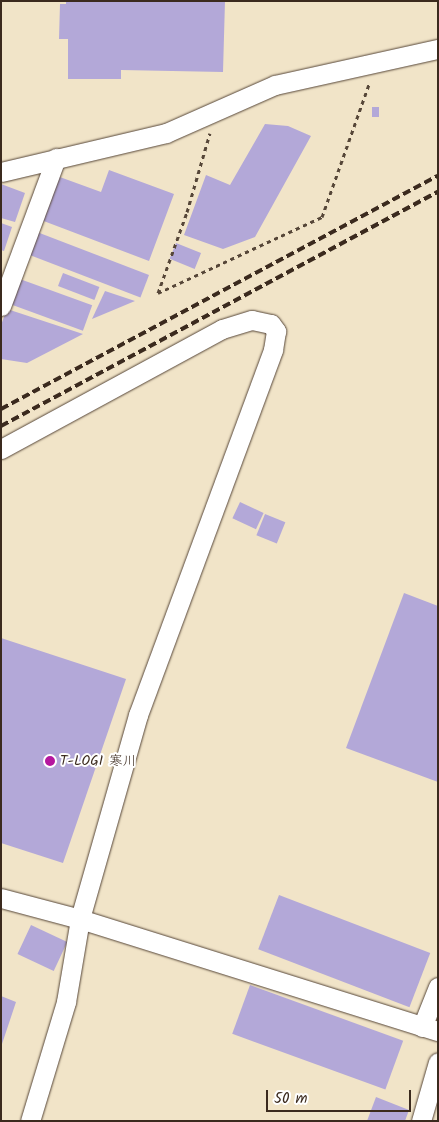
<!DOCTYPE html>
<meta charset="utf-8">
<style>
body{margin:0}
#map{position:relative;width:439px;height:1122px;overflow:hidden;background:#f1e4c8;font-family:Kalam,"Klee One",sans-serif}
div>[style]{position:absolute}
.building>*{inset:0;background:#b3a8d8;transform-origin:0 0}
.path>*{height:3px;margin-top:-1.5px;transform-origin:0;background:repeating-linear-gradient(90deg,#564638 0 4px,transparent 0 8px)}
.roads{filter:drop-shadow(0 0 1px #564638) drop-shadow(0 0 1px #564638)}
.minor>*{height:19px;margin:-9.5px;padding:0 9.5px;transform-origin:9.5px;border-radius:9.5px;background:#fff}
.rail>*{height:4px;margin-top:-2px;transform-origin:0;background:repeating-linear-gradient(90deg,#3b2a1e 0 8px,transparent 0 12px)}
.dots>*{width:14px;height:14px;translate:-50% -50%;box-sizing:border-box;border:2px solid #fff;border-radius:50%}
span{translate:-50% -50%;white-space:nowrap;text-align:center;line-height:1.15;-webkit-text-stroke:4px #fff;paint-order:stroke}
.poi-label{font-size:14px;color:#3b2a1e}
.left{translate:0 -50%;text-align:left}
.frame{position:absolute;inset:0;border:2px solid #3b2a1e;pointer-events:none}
.scale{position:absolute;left:266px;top:1090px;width:145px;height:22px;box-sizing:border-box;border:2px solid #3b2a1e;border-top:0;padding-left:6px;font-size:15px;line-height:18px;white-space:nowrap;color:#3b2a1e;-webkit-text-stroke:4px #fff;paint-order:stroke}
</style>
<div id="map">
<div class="building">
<div style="clip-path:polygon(66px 1px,225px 1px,223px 72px,121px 70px,121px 79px,68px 79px,68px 39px,59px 39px,60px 4px,66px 4px)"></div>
<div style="left:372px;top:107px;width:7px;height:10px"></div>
<div style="clip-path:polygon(265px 124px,288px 126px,311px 136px,255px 237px,223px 249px,184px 235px,206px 175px,230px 185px)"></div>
<div style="clip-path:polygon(109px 170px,174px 194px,149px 261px,41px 220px,57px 176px,101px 192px)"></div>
<div style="clip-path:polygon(1px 184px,25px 193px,15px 222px,1px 218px)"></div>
<div style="clip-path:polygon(1px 223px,12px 227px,4px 251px,1px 250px)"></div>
<div style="left:37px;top:232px;width:120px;height:24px;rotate:21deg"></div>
<div style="left:176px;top:243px;width:27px;height:17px;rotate:22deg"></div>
<div style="left:63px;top:273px;width:39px;height:14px;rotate:21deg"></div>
<div style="left:17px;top:278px;width:80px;height:27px;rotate:20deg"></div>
<div style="clip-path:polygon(105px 291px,135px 301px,92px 319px)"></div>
<div style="clip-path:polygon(7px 309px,83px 334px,27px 363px,1px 359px,1px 325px)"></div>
<div style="left:240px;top:502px;width:26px;height:18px;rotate:25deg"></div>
<div style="left:265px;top:514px;width:22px;height:23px;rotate:22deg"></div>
<div style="clip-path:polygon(404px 593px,438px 606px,438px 782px,346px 748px)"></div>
<div style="clip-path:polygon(1px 638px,126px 679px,63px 863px,1px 843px)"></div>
<div style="left:279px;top:895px;width:162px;height:58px;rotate:21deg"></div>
<div style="left:31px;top:925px;width:40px;height:32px;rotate:25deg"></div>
<div style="left:250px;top:985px;width:163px;height:52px;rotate:20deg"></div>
<div style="clip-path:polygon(1px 996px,16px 1002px,2px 1044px,1px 1044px)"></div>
<div style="clip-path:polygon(376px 1097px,409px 1110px,405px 1121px,367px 1121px)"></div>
</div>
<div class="path">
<div style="left:158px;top:293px;width:181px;rotate:-24.9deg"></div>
<div style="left:322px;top:217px;width:141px;rotate:-70.5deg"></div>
<div style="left:158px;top:293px;width:86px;rotate:-70.3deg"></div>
<div style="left:187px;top:212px;width:82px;rotate:-73.8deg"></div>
</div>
<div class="roads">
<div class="minor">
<div style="left:1px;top:172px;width:170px;rotate:-13.3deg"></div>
<div style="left:166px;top:133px;width:119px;rotate:-23.8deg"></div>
<div style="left:275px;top:85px;width:167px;rotate:-12.5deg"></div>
<div style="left:1px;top:306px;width:158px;rotate:-69.6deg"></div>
<div style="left:1px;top:449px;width:251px;rotate:-28.5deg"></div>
<div style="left:222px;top:329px;width:31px;rotate:-17deg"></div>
<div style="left:252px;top:320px;width:19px;rotate:12deg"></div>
<div style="left:271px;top:324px;width:9px;rotate:54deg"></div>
<div style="left:276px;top:331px;width:19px;rotate:99deg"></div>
<div style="left:273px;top:350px;width:389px;rotate:110.3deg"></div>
<div style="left:138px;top:715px;width:212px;rotate:105.9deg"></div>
<div style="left:80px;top:919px;width:84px;rotate:99.6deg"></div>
<div style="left:66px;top:1002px;width:124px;rotate:106.8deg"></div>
<div style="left:1px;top:898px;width:82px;rotate:14.9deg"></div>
<div style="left:80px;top:919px;width:375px;rotate:17.4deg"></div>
<div style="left:422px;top:1027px;width:43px;rotate:-68.2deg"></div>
<div style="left:421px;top:1121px;width:61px;rotate:-73.9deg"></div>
</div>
</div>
<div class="rail">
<div style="left:1px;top:409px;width:495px;rotate:-28.1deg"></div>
<div style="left:1px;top:426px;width:496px;rotate:-28.2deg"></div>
</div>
<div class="dots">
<div style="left:50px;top:761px;background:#b5179e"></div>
</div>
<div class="poi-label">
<span class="left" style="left:60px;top:761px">T-LOGI 寒川</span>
</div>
<div class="frame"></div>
<div class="scale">50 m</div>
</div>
